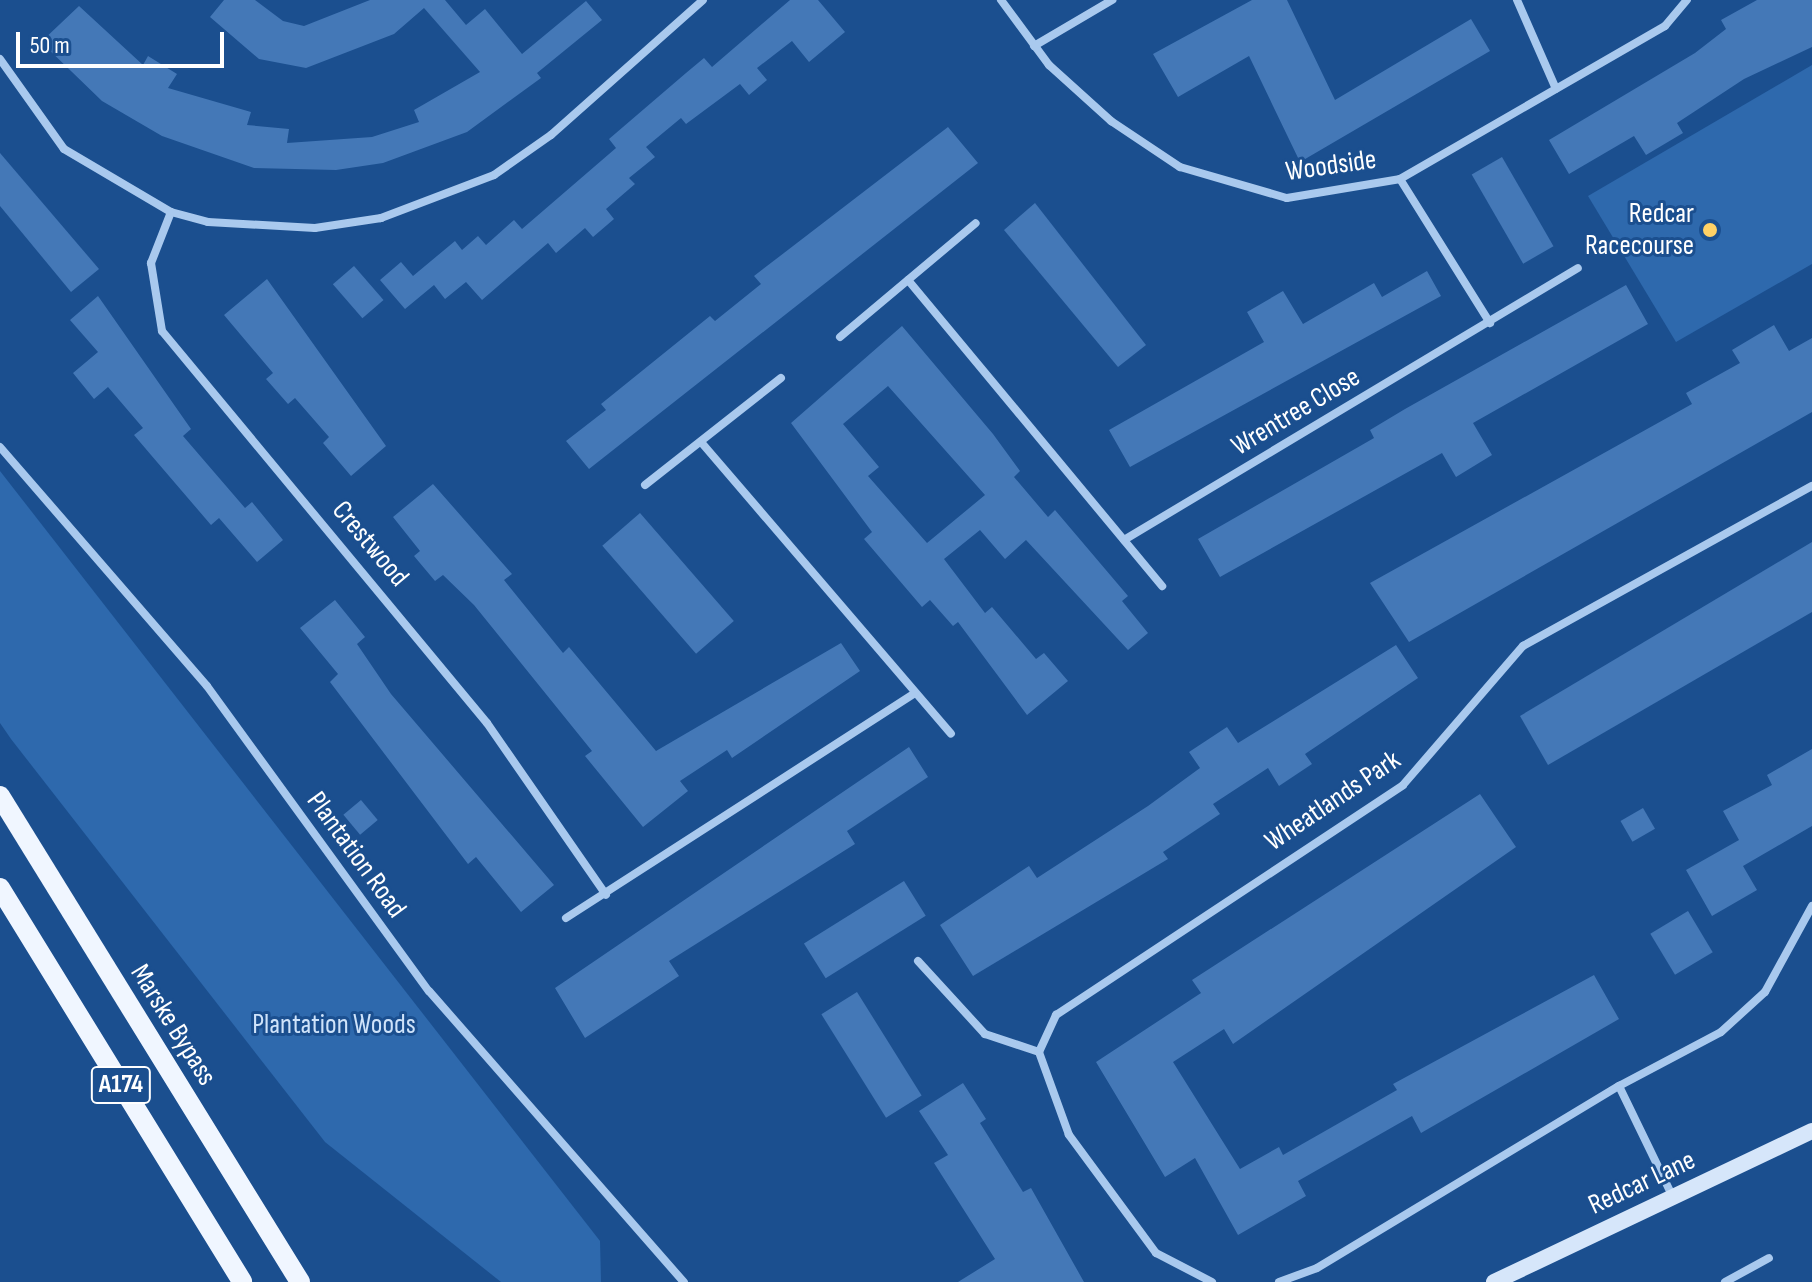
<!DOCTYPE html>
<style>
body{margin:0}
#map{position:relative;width:1812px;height:1282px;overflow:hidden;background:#1b4f8f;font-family:"Sofia Sans Condensed",sans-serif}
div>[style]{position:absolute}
.green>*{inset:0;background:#2e69ad}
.building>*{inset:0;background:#4478b7;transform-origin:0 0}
.street>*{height:8px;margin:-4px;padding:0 4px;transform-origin:4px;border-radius:4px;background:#a9c9ee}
.secondary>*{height:16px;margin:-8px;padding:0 8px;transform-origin:8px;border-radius:8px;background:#d6e6fa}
.primary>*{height:20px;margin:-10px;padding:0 10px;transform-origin:10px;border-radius:10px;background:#f0f6ff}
.dots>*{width:22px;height:22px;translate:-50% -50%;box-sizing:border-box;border:4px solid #1b4f8f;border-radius:50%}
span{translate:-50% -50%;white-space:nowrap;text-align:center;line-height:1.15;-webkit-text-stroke:6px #1b4f8f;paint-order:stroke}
.shield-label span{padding:2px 6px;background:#1b4f8f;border:2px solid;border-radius:6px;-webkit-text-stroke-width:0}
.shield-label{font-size:26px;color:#fff;font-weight:700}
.street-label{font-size:28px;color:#fff}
.poi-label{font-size:28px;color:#fff}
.right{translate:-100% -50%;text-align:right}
.park-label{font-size:28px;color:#cfe3fa}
.scale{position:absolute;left:16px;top:32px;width:208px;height:36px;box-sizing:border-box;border:4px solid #fff;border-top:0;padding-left:10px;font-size:24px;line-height:28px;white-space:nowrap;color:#fff;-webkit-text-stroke:6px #1b4f8f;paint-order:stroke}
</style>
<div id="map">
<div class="green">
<div style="clip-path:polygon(1812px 65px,1812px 264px,1676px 342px,1588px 196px)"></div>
<div style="clip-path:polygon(0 471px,600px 1241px,601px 1282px,501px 1282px,325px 1142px,11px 739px,0 723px)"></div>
</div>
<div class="building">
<div style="clip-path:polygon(224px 0,255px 0,283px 21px,304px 26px,370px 0,445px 0,466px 25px,485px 9px,522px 54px,586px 1px,602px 20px,537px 73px,541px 78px,467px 132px,383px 163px,336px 170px,254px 168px,162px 136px,102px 101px,41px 42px,79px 6px,143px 65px,148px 56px,177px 74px,168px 88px,251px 112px,247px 125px,289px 129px,287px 143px,372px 137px,419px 122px,414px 110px,480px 72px,424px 8px,394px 34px,306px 68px,259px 59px,210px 17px)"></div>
<div style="clip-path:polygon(790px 0,818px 0,845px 32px,809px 62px,792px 41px,757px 68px,767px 80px,749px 95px,740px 84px,686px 124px,681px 118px,646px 147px,655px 157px,629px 178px,635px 184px,606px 209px,614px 219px,593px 237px,585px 228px,556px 253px,548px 243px,482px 300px,466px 282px,445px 299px,434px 285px,405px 309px,380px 280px,401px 262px,413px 276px,455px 241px,462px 250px,478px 236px,486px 245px,514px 220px,522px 229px,616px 148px,609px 139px,686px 73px,704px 58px,712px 67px)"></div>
<div style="clip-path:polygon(1252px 0,1287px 0,1335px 100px,1471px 19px,1490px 51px,1300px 162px,1249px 56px,1178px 97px,1153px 54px)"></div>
<div style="clip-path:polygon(1757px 0,1812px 0,1812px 47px,1744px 79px,1677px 123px,1683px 133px,1646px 155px,1634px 136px,1569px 174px,1549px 140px,1695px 53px,1726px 29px,1721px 20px)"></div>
<div style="clip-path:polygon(948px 127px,978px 163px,589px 469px,566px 441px,606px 410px,601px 404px,710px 316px,715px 321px,761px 284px,754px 276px)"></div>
<div style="clip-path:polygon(0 153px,99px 269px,71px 292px,0 206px)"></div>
<div style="left:1502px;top:157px;width:103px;height:35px;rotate:60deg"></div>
<div style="clip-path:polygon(1035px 203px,1146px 345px,1118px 367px,1004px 230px)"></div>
<div style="left:354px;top:266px;width:45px;height:28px;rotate:49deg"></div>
<div style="clip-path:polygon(1427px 271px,1441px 296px,1130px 467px,1109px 430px,1264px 342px,1247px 312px,1283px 291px,1303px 324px,1374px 283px,1382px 297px)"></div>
<div style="clip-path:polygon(267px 279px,386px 446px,351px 476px,323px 443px,329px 437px,295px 398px,288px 404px,266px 379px,273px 373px,224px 315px)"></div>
<div style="clip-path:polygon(1626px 285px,1648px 324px,1473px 423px,1492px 455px,1456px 477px,1442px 453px,1220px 577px,1198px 539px,1374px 438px,1370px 430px,1405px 409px)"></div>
<div style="clip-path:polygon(98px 296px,191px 429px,183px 436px,245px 508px,252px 502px,283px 540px,257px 562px,219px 518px,211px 525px,151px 455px,134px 435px,143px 428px,108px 387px,94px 399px,73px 373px,98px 352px,70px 320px)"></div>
<div style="clip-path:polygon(1774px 325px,1789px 351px,1812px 338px,1812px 412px,1409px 642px,1370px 583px,1692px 404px,1686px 393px,1740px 363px,1732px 350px)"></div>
<div style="clip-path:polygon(evenodd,902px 326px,993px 434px,1020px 471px,1014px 477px,1048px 517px,1055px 510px,1128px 596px,1122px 601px,1148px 633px,1128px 650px,1026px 540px,1005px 559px,980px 530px,944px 559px,985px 613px,992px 607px,1036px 659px,1044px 653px,1068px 681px,1027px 715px,958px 622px,953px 626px,930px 600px,922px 607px,864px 539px,872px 532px,791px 423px,902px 326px,888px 386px,985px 495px,927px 543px,868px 476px,879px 467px,843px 424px,888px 386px)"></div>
<div style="clip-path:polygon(433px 484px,512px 574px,504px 580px,563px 653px,569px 647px,656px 751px,841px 643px,860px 671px,732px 758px,727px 750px,680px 781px,688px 791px,643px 827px,585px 756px,592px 751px,474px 605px,443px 575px,435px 581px,414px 556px,420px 551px,393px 517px)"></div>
<div style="left:640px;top:513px;width:143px;height:50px;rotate:49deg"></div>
<div style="clip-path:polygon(1812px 542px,1812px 612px,1548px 765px,1520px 716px)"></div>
<div style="clip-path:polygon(335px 600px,365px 637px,357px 644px,391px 694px,554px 885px,521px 912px,476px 857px,468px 864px,330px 682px,338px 674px,300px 628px)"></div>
<div style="clip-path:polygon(1396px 645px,1418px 678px,1305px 754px,1312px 764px,1279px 786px,1268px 768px,1213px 804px,1220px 814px,1163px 852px,1168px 859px,973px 976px,940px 925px,1029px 866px,1037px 878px,1148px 806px,1200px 768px,1189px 752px,1227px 727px,1238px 743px)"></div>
<div style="clip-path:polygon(909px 747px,928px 777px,847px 831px,855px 844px,669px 961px,679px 976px,585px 1038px,555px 988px)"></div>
<div style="clip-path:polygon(1812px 749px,1812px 826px,1743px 866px,1757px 890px,1712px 916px,1686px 870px,1739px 840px,1723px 811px,1772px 785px,1767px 775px)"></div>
<div style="clip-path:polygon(1480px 794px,1516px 847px,1233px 1044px,1224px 1029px,1173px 1062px,1240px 1169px,1279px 1147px,1283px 1155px,1397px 1090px,1393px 1084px,1594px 975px,1619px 1019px,1421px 1133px,1412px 1116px,1298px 1181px,1306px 1196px,1238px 1235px,1195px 1158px,1165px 1177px,1096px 1062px,1201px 993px,1192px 980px)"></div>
<div style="left:361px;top:800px;width:26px;height:23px;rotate:50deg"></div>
<div style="left:1643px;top:808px;width:24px;height:26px;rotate:60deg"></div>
<div style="left:904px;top:881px;width:41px;height:118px;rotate:58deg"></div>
<div style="left:1688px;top:911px;width:48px;height:44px;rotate:59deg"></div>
<div style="left:857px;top:992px;width:122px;height:42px;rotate:58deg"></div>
<div style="clip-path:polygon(963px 1083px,986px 1119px,980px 1123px,1023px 1192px,1031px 1188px,1084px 1282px,958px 1282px,995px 1259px,934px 1163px,948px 1155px,919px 1111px)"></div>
</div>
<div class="street">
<div style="left:1001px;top:0;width:81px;rotate:53.6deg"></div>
<div style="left:1049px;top:65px;width:84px;rotate:42.1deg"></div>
<div style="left:1111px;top:121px;width:83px;rotate:33.7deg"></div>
<div style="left:1180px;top:167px;width:111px;rotate:16.2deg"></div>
<div style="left:1287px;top:198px;width:115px;rotate:-9.5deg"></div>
<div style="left:1400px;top:179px;width:306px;rotate:-30deg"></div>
<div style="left:1665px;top:26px;width:34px;rotate:-50deg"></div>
<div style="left:1517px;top:0;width:97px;rotate:66.3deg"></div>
<div style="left:1034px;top:46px;width:91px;rotate:-30.5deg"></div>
<div style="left:0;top:59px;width:110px;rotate:54.6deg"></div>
<div style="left:64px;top:149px;width:124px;rotate:30.5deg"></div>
<div style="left:171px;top:212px;width:38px;rotate:15deg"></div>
<div style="left:208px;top:222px;width:107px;rotate:3.2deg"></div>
<div style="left:315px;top:228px;width:67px;rotate:-8.6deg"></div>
<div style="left:381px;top:218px;width:121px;rotate:-20.8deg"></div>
<div style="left:494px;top:175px;width:70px;rotate:-35.1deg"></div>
<div style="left:551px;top:135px;width:203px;rotate:-41.6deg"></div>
<div style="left:1400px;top:179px;width:170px;rotate:58deg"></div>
<div style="left:171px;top:212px;width:55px;rotate:111.4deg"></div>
<div style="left:151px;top:263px;width:69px;rotate:80.8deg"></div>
<div style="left:162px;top:331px;width:509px;rotate:50.34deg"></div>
<div style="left:487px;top:723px;width:209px;rotate:55.3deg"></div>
<div style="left:908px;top:280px;width:398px;rotate:50.3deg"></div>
<div style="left:840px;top:337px;width:177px;rotate:-40deg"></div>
<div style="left:701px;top:442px;width:384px;rotate:49.4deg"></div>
<div style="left:0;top:447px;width:316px;rotate:49.1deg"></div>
<div style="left:207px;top:686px;width:377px;rotate:54deg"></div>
<div style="left:429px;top:991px;width:387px;rotate:48.8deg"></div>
<div style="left:645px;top:485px;width:173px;rotate:-38.2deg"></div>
<div style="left:1124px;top:540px;width:529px;rotate:-30.93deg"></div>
<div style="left:566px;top:918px;width:415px;rotate:-32.8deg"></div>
<div style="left:918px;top:961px;width:99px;rotate:47.5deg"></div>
<div style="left:985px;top:1034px;width:57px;rotate:18.4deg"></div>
<div style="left:1619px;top:1086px;width:123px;rotate:64.1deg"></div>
<div style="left:1212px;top:1282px;width:63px;rotate:-152.6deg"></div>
<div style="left:1156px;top:1253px;width:147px;rotate:-126.4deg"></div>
<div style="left:1069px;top:1135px;width:88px;rotate:-109.9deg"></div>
<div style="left:1039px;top:1052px;width:41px;rotate:-65.3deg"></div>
<div style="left:1056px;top:1015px;width:416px;rotate:-33.5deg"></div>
<div style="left:1403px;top:785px;width:184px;rotate:-49.2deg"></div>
<div style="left:1523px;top:646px;width:330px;rotate:-29deg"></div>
<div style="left:1279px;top:1282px;width:40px;rotate:-20.2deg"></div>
<div style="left:1317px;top:1268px;width:353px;rotate:-31.1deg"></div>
<div style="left:1619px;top:1086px;width:115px;rotate:-27.9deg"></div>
<div style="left:1721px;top:1032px;width:59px;rotate:-42.3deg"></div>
<div style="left:1765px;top:992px;width:98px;rotate:-61.3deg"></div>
<div style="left:1725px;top:1282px;width:50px;rotate:-28.6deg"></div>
</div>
<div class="secondary">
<div style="left:1494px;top:1282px;width:352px;rotate:-25.4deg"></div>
</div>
<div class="primary">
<div style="left:0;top:796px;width:571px;rotate:58.31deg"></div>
<div style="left:0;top:888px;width:462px;rotate:58.4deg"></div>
</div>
<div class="dots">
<div style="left:1710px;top:230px;background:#ffd166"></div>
</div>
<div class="shield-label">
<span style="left:121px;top:1085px">A174</span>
</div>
<div class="street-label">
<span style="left:1331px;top:166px;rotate:-8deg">Woodside</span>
<span style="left:1296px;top:412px;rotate:-31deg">Wrentree Close</span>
<span style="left:370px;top:544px;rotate:50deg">Crestwood</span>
<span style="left:1333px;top:801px;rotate:-34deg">Wheatlands Park</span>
<span style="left:356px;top:855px;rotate:54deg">Plantation Road</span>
<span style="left:173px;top:1025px;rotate:58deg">Marske Bypass</span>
<span style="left:1642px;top:1183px;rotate:-25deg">Redcar Lane</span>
</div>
<div class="poi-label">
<span class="right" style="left:1694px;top:230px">Redcar<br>Racecourse</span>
</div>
<div class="park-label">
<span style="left:334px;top:1025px">Plantation Woods</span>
</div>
<div class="scale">50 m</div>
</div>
